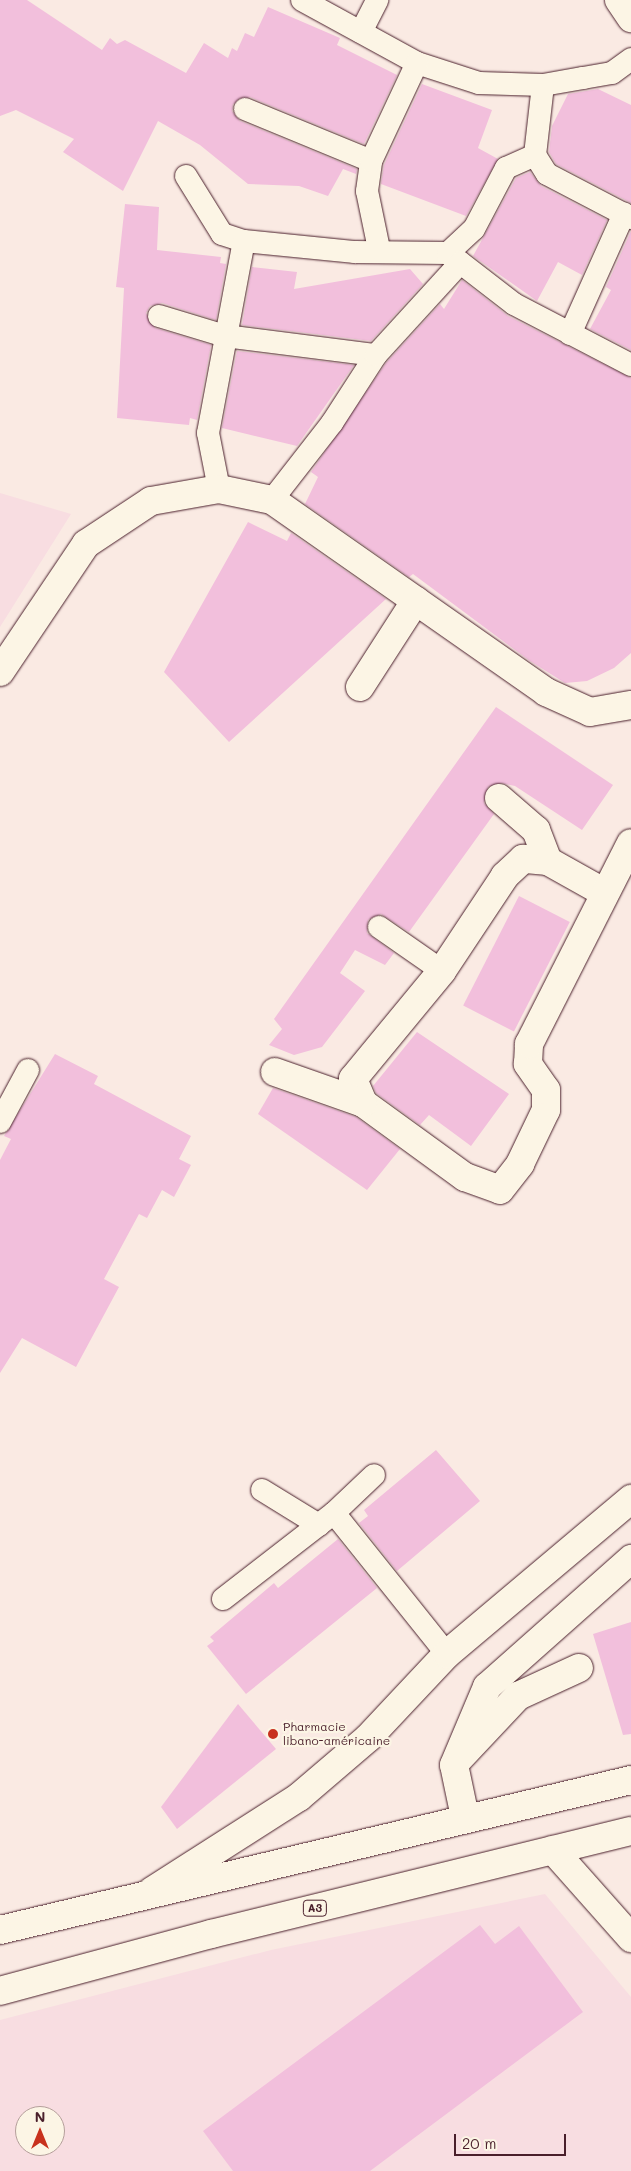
<!DOCTYPE html>
<meta charset="utf-8">
<style>
body{margin:0}
#map{position:relative;width:631px;height:2171px;overflow:hidden;background:#faeae3;font-family:Mali,sans-serif}
div>[style]{position:absolute}
.built>*{inset:0;background:#f8dde1}
.building>*{inset:0;background:#f2bfdc;transform-origin:0 0}
.roads{filter:drop-shadow(0 0 1px #4a1f2b) drop-shadow(0 0 1px #4a1f2b)}
.lane>*{height:22px;margin:-11px;padding:0 11px;transform-origin:11px;border-radius:11px;background:#fcf5e5}
.street>*{height:28px;margin:-14px;padding:0 14px;transform-origin:14px;border-radius:14px;background:#fcf5e5}
.secondary>*{height:28px;margin:-14px;padding:0 14px;transform-origin:14px;border-radius:14px;background:#fcf5e5}
.highway>*{height:28px;margin:-14px;padding:0 14px;transform-origin:14px;border-radius:14px;background:#fcf5e5}
.dots>*{width:14px;height:14px;translate:-50% -50%;box-sizing:border-box;border:2px solid #fcf5e5;border-radius:50%}
span{translate:-50% -50%;white-space:nowrap;text-align:center;line-height:1.15;-webkit-text-stroke:4.5px #fcf5e5;paint-order:stroke}
.shield-label span{padding:1px 4px;background:#fcf5e5;border:1px solid;border-radius:4px;-webkit-text-stroke-width:0}
.shield-label{font-size:11px;color:#4a1f2b;font-weight:700}
.poi-label{font-size:12px;color:#4a1f2b}
.left{translate:0 -50%;text-align:left}
.north{position:absolute;left:15px;top:2106px;width:50px;height:50px;box-sizing:border-box;background:#fcf5e5;border:1px solid #b59f9b;border-radius:50%;rotate:0deg;font-size:14px;font-weight:700;line-height:20px;text-align:center;color:#4a1f2b}
.north::after{content:'';display:block;margin:auto;width:18px;height:22px;background:#c8321e;clip-path:polygon(50% 0,100% 100%,50% 72%,0 100%)}
.scale{position:absolute;left:454px;top:2134px;width:112px;height:22px;box-sizing:border-box;border:2px solid #4a1f2b;border-top:0;padding-left:6px;font-size:15px;line-height:18px;white-space:nowrap;color:#4a1f2b;-webkit-text-stroke:4px #fcf5e5;paint-order:stroke}
</style>
<div id="map">
<div class="built">
<div style="clip-path:polygon(0 493px,71px 514px,0 627px)"></div>
<div style="clip-path:polygon(evenodd,545px 1894px,631px 1997px,631px 2171px,0 2171px,0 2020px,271px 1950px,545px 1894px,25px 2116px,55px 2116px,55px 2146px,25px 2146px,25px 2116px)"></div>
</div>
<div class="building">
<div style="clip-path:polygon(0 0,27px 0,102px 50px,110px 38px,117px 44px,125px 40px,186px 73px,204px 43px,228px 58px,232px 48px,237px 51px,245px 33px,254px 37px,268px 7px,340px 38px,337px 45px,397px 75px,364px 144px,250px 97px,233px 104px,232px 111px,240px 121px,357px 169px,356px 174px,343px 169px,328px 196px,299px 186px,248px 184px,200px 145px,158px 121px,123px 191px,63px 152px,74px 139px,16px 110px,0 116px)"></div>
<div style="clip-path:polygon(422px 84px,492px 110px,478px 148px,498px 159px,466px 216px,381px 184px,384px 165px)"></div>
<div style="clip-path:polygon(598px 89px,631px 105px,631px 203px,556px 164px,549px 152px,552px 126px,568px 94px)"></div>
<div style="clip-path:polygon(530px 172px,541px 186px,607px 220px,582px 275px,558px 262px,537px 301px,473px 256px,516px 178px)"></div>
<div style="clip-path:polygon(125px 204px,159px 207px,157px 250px,221px 257px,220px 263px,226px 264px,216px 320px,162px 303px,150px 306px,146px 313px,155px 328px,211px 345px,197px 420px,190px 418px,189px 425px,117px 418px,124px 288px,116px 287px)"></div>
<div style="clip-path:polygon(631px 231px,631px 350px,590px 329px,611px 290px,606px 287px)"></div>
<div style="clip-path:polygon(252px 267px,297px 272px,294px 289px,410px 269px,423px 284px,371px 341px,242px 325px)"></div>
<div style="clip-path:polygon(462px 280px,508px 316px,631px 378px,631px 653px,614px 668px,587px 681px,565px 683px,530px 661px,413px 574px,409px 577px,305px 504px,318px 477px,311px 472px,386px 363px,440px 304px,444px 309px)"></div>
<div style="clip-path:polygon(237px 351px,354px 365px,297px 446px,222px 428px)"></div>
<div style="clip-path:polygon(248px 522px,287px 541px,291px 533px,386px 599px,229px 742px,164px 672px)"></div>
<div style="clip-path:polygon(496px 707px,613px 785px,582px 830px,515px 786px,501px 783px,488px 787px,484px 803px,494px 814px,409px 932px,381px 914px,368px 920px,367px 933px,394px 953px,385px 965px,355px 950px,340px 973px,365px 991px,322px 1047px,294px 1055px,269px 1045px,282px 1029px,274px 1019px)"></div>
<div style="left:519px;top:896px;width:57px;height:123px;rotate:27deg"></div>
<div style="clip-path:polygon(417px 1032px,509px 1094px,471px 1146px,429px 1115px,420px 1125px,376px 1093px,373px 1086px)"></div>
<div style="clip-path:polygon(55px 1054px,98px 1076px,94px 1084px,191px 1136px,179px 1159px,191px 1165px,174px 1197px,162px 1190px,147px 1218px,139px 1214px,104px 1279px,119px 1287px,76px 1367px,22px 1338px,0 1373px,0 1160px,11px 1139px,4px 1136px)"></div>
<div style="clip-path:polygon(273px 1088px,356px 1117px,400px 1149px,367px 1190px,258px 1114px)"></div>
<div style="clip-path:polygon(436px 1450px,480px 1501px,397px 1571px,359px 1523px,368px 1516px,364px 1510px)"></div>
<div style="clip-path:polygon(338px 1539px,377px 1588px,246px 1694px,207px 1646px,214px 1641px,210px 1637px,274px 1583px,278px 1588px)"></div>
<div style="clip-path:polygon(631px 1622px,631px 1734px,623px 1735px,593px 1634px)"></div>
<div style="clip-path:polygon(238px 1704px,276px 1749px,177px 1829px,161px 1807px)"></div>
<div style="clip-path:polygon(480px 1925px,495px 1944px,519px 1926px,583px 2012px,370px 2171px,233px 2171px,203px 2131px)"></div>
</div>
<div class="roads">
<div class="lane">
<div style="left:302px;top:0;width:131px;rotate:28.7deg"></div>
<div style="left:417px;top:63px;width:65px;rotate:17.9deg"></div>
<div style="left:479px;top:83px;width:64px;rotate:1.8deg"></div>
<div style="left:543px;top:85px;width:41px;rotate:-9.9deg"></div>
<div style="left:583px;top:78px;width:29px;rotate:-10deg"></div>
<div style="left:612px;top:73px;width:24px;rotate:-36deg"></div>
<div style="left:361px;top:32px;width:36px;rotate:-63deg"></div>
<div style="left:543px;top:85px;width:70px;rotate:96.5deg"></div>
<div style="left:535px;top:155px;width:22px;rotate:58deg"></div>
<div style="left:547px;top:174px;width:95px;rotate:27.6deg"></div>
<div style="left:245px;top:109px;width:136px;rotate:22.4deg"></div>
<div style="left:186px;top:176px;width:68px;rotate:58.2deg"></div>
<div style="left:222px;top:234px;width:23px;rotate:18deg"></div>
<div style="left:244px;top:241px;width:112px;rotate:5.7deg"></div>
<div style="left:355px;top:252px;width:93px;rotate:0.6deg"></div>
<div style="left:448px;top:253px;width:83px;rotate:37.7deg"></div>
<div style="left:514px;top:304px;width:132px;rotate:27.5deg"></div>
<div style="left:379px;top:249px;width:59px;rotate:-101.7deg"></div>
<div style="left:367px;top:191px;width:30px;rotate:-82deg"></div>
<div style="left:371px;top:161px;width:108px;rotate:-64.9deg"></div>
<div style="left:448px;top:253px;width:35px;rotate:-43deg"></div>
<div style="left:474px;top:229px;width:69px;rotate:-62.3deg"></div>
<div style="left:506px;top:168px;width:32px;rotate:-24deg"></div>
<div style="left:159px;top:316px;width:69px;rotate:16.9deg"></div>
<div style="left:225px;top:336px;width:152px;rotate:7.2deg"></div>
<div style="left:570px;top:334px;width:132px;rotate:-65.8deg"></div>
<div style="left:219px;top:489px;width:57px;rotate:-101.1deg"></div>
<div style="left:208px;top:433px;width:195px;rotate:-79.4deg"></div>
<div style="left:272px;top:500px;width:98px;rotate:-52.1deg"></div>
<div style="left:332px;top:423px;width:81px;rotate:-57.1deg"></div>
<div style="left:376px;top:355px;width:125px;rotate:-47.6deg"></div>
<div style="left:379px;top:927px;width:77px;rotate:34.9deg"></div>
<div style="left:0;top:1122px;width:59px;rotate:-61.7deg"></div>
<div style="left:262px;top:1490px;width:67px;rotate:31.6deg"></div>
<div style="left:334px;top:1513px;width:55px;rotate:-43.5deg"></div>
<div style="left:223px;top:1599px;width:140px;rotate:-37.8deg"></div>
<div style="left:334px;top:1513px;width:181px;rotate:51.3deg"></div>
</div>
<div class="street">
<div style="left:619px;top:0;width:22px;rotate:56deg"></div>
<div style="left:0;top:672px;width:154px;rotate:-56.1deg"></div>
<div style="left:86px;top:544px;width:78px;rotate:-33.5deg"></div>
<div style="left:151px;top:501px;width:69px;rotate:-10deg"></div>
<div style="left:219px;top:489px;width:54px;rotate:11.7deg"></div>
<div style="left:272px;top:500px;width:335px;rotate:35deg"></div>
<div style="left:546px;top:692px;width:48px;rotate:24.4deg"></div>
<div style="left:590px;top:712px;width:42px;rotate:-9.7deg"></div>
<div style="left:360px;top:687px;width:103px;rotate:-57.2deg"></div>
<div style="left:499px;top:798px;width:49px;rotate:40.9deg"></div>
<div style="left:536px;top:830px;width:33px;rotate:69deg"></div>
<div style="left:605px;top:893px;width:65px;rotate:-150.7deg"></div>
<div style="left:548px;top:861px;width:25px;rotate:-175deg"></div>
<div style="left:523px;top:859px;width:25px;rotate:137deg"></div>
<div style="left:505px;top:876px;width:114px;rotate:123.6deg"></div>
<div style="left:442px;top:971px;width:140px;rotate:129.5deg"></div>
<div style="left:353px;top:1079px;width:26px;rotate:67deg"></div>
<div style="left:363px;top:1103px;width:126px;rotate:36deg"></div>
<div style="left:465px;top:1177px;width:37px;rotate:20deg"></div>
<div style="left:500px;top:1190px;width:33px;rotate:-52deg"></div>
<div style="left:520px;top:1164px;width:60px;rotate:-64.3deg"></div>
<div style="left:546px;top:1110px;width:20px;rotate:-90deg"></div>
<div style="left:546px;top:1090px;width:32px;rotate:-125deg"></div>
<div style="left:528px;top:1064px;width:20px;rotate:-87deg"></div>
<div style="left:529px;top:1044px;width:225px;rotate:-63.1deg"></div>
<div style="left:275px;top:1072px;width:93px;rotate:19.4deg"></div>
<div style="left:456px;top:1762px;width:91px;rotate:-46.8deg"></div>
<div style="left:518px;top:1696px;width:67px;rotate:-24.7deg"></div>
<div style="left:553px;top:1850px;width:118px;rotate:48.4deg"></div>
</div>
<div class="secondary">
<div style="left:465px;top:1817px;width:53px;rotate:-101.9deg"></div>
<div style="left:454px;top:1765px;width:85px;rotate:-67.1deg"></div>
<div style="left:487px;top:1687px;width:193px;rotate:-41.6deg"></div>
<div style="left:152px;top:1891px;width:174px;rotate:-32.6deg"></div>
<div style="left:299px;top:1797px;width:91px;rotate:-40.5deg"></div>
<div style="left:368px;top:1738px;width:115px;rotate:-46.8deg"></div>
<div style="left:447px;top:1654px;width:241px;rotate:-40.1deg"></div>
</div>
<div class="highway">
<div style="left:0;top:1930px;width:649px;rotate:-13.37deg"></div>
<div style="left:0;top:1991px;width:219px;rotate:-15.1deg"></div>
<div style="left:211px;top:1934px;width:432px;rotate:-13.8deg"></div>
</div>
</div>
<div class="dots">
<div style="left:273px;top:1734px;background:#c8321e"></div>
</div>
<div class="shield-label">
<span style="left:315px;top:1908px">A3</span>
</div>
<div class="poi-label">
<span class="left" style="left:283px;top:1734px">Pharmacie<br>libano-américaine</span>
</div>
<div class="north">N</div>
<div class="scale">20 m</div>
</div>
